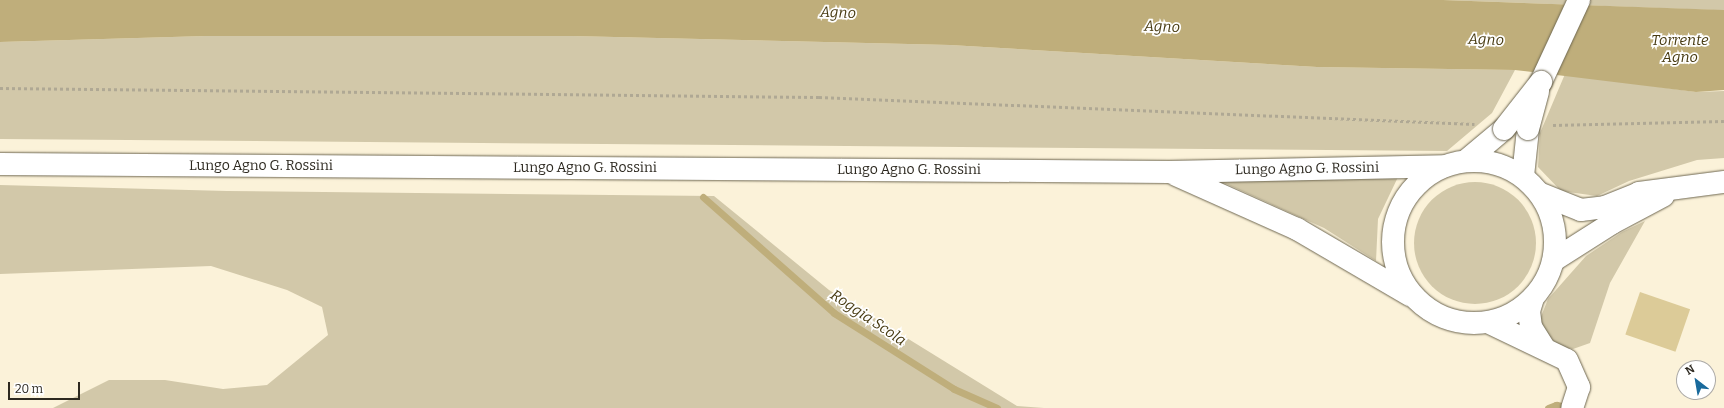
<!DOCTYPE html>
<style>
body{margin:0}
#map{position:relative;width:1724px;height:408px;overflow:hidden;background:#fbf2d9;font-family:Bitter,serif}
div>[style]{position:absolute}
.green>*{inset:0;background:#d2c8a9}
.round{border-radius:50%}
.water>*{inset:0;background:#bfae7b}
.stream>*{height:7px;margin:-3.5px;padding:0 3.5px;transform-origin:3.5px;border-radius:3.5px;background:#bfae7b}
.building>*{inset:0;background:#dccb98;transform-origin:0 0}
.path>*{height:2.5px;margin-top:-1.25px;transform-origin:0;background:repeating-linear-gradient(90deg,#afa894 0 3px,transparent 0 6px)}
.roads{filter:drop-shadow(0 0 1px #6e6751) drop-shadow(0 0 1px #6e6751)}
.street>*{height:22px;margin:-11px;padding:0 11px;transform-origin:11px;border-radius:11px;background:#fff}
.secondary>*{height:22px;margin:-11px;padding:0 11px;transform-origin:11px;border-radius:11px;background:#fff}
.secondary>.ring{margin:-11px;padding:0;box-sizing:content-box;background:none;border:22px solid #fff;border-radius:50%}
.bridges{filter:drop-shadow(0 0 1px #6e6751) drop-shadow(0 0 1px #6e6751)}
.secondary-bridge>*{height:22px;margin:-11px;padding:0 11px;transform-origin:11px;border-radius:11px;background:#fff}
span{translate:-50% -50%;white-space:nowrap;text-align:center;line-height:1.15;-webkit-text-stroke:3.5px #fff;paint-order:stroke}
.street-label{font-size:14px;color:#2d2920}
.water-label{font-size:15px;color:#473a11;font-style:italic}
.north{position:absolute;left:1676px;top:360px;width:40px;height:40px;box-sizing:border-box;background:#fff;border:1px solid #aba9a6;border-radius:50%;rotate:329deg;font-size:11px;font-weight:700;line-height:16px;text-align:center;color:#2d2920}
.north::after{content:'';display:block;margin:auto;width:14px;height:18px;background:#196a9c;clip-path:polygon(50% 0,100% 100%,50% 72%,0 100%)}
.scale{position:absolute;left:8px;top:382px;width:72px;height:18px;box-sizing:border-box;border:2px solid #2d2920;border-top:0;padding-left:5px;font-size:12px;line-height:14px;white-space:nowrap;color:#2d2920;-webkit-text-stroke:3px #fff;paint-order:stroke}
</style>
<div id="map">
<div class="green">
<div style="clip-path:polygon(1443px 0,1724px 0,1724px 10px,1714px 10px)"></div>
<div style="clip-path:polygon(206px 36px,572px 36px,950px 45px,1317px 67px,1515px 70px,1492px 113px,1447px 151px,0 139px,0 42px)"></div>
<div style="clip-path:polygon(1565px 74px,1696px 92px,1724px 91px,1724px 158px,1697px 160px,1629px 181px,1597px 196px,1561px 191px,1538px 167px,1540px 133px)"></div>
<div style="clip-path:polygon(1211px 177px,1398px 177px,1378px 219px,1376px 261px,1324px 228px)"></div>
<div class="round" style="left:1414px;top:182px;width:122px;height:122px"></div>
<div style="clip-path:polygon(0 185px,227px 191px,714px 196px,829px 290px,1017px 406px,1044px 408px,53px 408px,109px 380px,165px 380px,223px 389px,267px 385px,328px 335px,322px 307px,287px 290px,211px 266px,0 274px)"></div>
<div style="clip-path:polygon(1645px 221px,1610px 283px,1590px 343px,1573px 349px,1558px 346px,1546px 334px,1540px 319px,1548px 299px,1586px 256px,1622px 232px)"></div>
</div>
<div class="water">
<div style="clip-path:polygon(0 0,1443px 0,1724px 10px,1724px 90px,1696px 92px,1515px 70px,1317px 67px,950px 45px,572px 36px,206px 36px,0 42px)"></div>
</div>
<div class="stream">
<div style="left:703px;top:197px;width:175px;rotate:41.5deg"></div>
<div style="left:834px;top:313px;width:142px;rotate:32.3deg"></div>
<div style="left:954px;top:389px;width:47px;rotate:23.8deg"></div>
<div style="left:1548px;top:408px;width:9px;rotate:-21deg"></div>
<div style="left:1556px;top:405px;width:13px;rotate:9deg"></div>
</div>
<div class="building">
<div style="left:1640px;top:292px;width:53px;height:45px;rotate:19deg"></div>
</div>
<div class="path">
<div style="left:0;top:88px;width:819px;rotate:0.63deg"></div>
<div style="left:819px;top:97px;width:656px;rotate:2.36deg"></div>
<div style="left:1553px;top:125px;width:171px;rotate:-1.3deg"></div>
</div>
<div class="roads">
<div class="street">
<div style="left:1533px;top:298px;width:14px;rotate:107deg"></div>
<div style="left:1529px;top:311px;width:16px;rotate:83deg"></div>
<div style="left:1531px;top:327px;width:25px;rotate:58deg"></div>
<div style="left:1490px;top:323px;width:85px;rotate:25.7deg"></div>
<div style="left:1567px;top:360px;width:30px;rotate:66deg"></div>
<div style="left:1579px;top:387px;width:22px;rotate:108deg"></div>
</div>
<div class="secondary">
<div style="left:1541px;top:82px;width:90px;rotate:-65.1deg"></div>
<div style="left:1467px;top:160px;width:48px;rotate:-40deg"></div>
<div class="ring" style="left:1393px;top:161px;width:140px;height:140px"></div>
<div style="left:0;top:164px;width:1169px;rotate:0.39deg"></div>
<div style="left:1169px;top:172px;width:275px;rotate:-1.2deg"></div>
<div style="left:1176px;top:175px;width:133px;rotate:24.1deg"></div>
<div style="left:1297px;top:229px;width:131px;rotate:30.3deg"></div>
<div style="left:1523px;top:176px;width:47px;rotate:-83.9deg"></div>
<div style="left:1541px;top:194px;width:43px;rotate:21.8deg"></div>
<div style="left:1581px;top:210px;width:24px;rotate:-7deg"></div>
<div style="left:1605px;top:207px;width:37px;rotate:-22deg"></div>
<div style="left:1639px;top:193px;width:86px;rotate:-7.4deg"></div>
<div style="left:1554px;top:260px;width:69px;rotate:-32.5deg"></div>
<div style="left:1612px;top:223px;width:58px;rotate:-27.9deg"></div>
</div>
</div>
<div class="bridges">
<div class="secondary-bridge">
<div style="left:1504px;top:129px;width:60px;rotate:-51.8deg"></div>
<div style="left:1528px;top:129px;width:39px;rotate:-75deg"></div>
</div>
</div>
<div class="street-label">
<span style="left:261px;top:166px">Lungo Agno G. Rossini</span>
<span style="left:585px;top:168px">Lungo Agno G. Rossini</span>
<span style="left:1307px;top:169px;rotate:-1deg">Lungo Agno G. Rossini</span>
<span style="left:909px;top:170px">Lungo Agno G. Rossini</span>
</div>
<div class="water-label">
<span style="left:838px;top:13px;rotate:2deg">Agno</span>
<span style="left:1162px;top:27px;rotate:2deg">Agno</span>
<span style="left:1486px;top:40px;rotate:2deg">Agno</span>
<span style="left:1680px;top:49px">Torrente<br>Agno</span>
<span style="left:868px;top:318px;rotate:34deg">Roggia Scola</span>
</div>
<div class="north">N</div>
<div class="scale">20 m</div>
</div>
